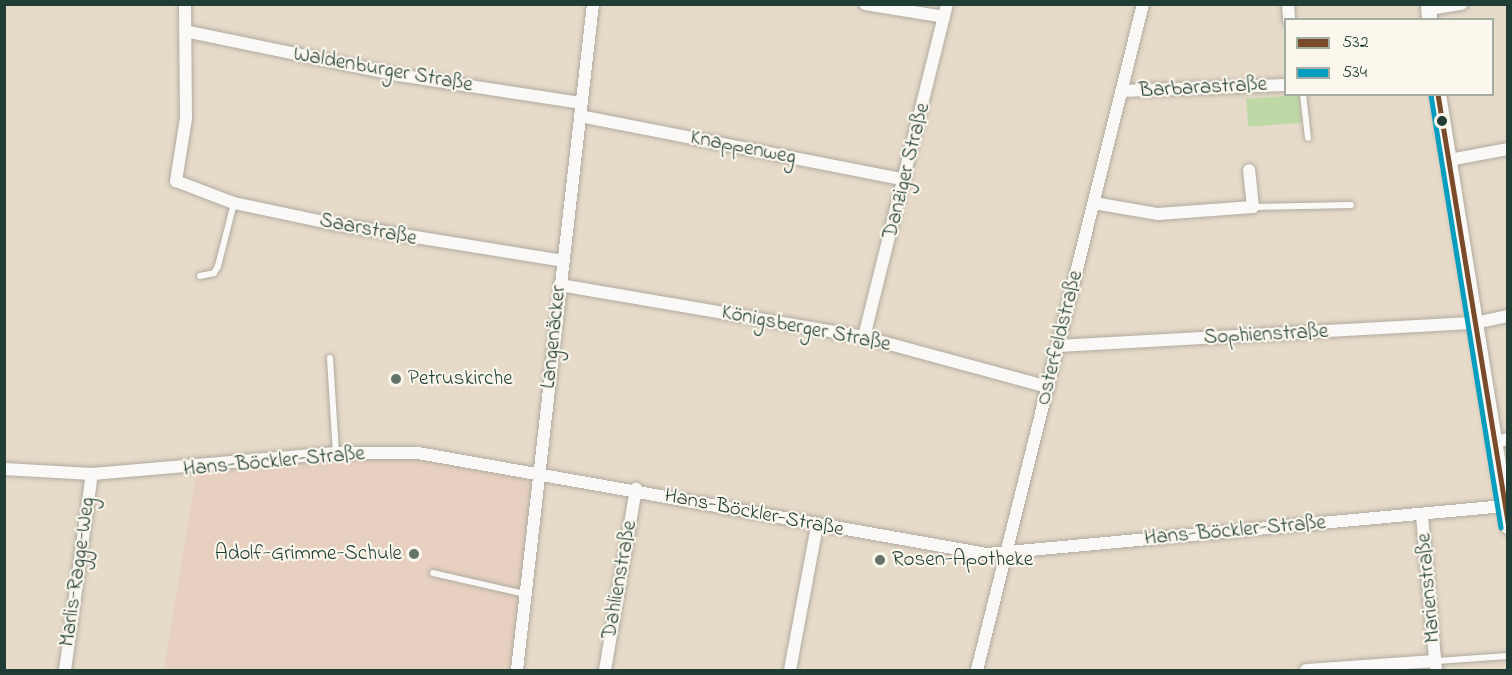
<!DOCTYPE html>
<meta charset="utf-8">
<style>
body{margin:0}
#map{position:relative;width:1512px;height:675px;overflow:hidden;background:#e6dac9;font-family:"Indie Flower",sans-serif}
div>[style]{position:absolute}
.built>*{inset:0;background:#e7d0c0}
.green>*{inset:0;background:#bfd9a6;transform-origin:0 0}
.roads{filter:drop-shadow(0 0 2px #b0aca0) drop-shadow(0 0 2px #b0aca0)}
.service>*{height:6px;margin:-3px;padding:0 3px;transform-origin:3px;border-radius:3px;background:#fbf9f7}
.minor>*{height:12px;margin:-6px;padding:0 6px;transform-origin:6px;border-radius:6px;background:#fbf9f7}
.tertiary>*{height:15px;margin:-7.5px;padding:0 7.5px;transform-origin:7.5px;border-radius:7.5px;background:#fbf9f7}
.bus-1>*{height:4.5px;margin:-2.25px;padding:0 2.25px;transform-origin:2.25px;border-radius:2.25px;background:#7a4b2a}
.bus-2>*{height:4.5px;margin:-2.25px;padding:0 2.25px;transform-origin:2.25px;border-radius:2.25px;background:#039ebf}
.dots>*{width:16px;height:16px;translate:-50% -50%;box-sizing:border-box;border:3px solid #fbf7ec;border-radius:50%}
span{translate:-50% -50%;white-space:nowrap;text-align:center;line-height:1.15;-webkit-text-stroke:4.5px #fbf7ec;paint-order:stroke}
.street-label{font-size:21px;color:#1f3d34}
.poi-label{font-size:21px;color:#1f3d34}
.left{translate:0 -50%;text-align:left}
.right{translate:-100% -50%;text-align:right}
.frame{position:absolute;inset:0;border:6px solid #1f3d34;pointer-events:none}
.legend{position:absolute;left:1284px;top:18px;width:210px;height:78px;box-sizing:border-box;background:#fbf7ec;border:2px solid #a3ada2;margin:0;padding:8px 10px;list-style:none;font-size:18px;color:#1f3d34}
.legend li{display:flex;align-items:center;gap:12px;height:30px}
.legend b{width:30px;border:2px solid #a3ada2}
</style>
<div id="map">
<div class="built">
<div style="clip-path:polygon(418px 453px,539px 473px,517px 670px,164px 670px,197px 468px)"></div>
</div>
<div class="green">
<div style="left:1299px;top:95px;width:28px;height:53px;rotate:86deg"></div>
</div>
<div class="roads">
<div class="service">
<div style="left:1303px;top:94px;width:44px;rotate:83.5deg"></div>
<div style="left:1253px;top:207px;width:98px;rotate:-1.2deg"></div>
<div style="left:200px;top:276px;width:14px;rotate:-12deg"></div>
<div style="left:214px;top:273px;width:8px;rotate:-60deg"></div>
<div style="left:218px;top:266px;width:65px;rotate:-75.7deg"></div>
<div style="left:330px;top:358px;width:95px;rotate:86.4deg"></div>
<div style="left:433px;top:573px;width:94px;rotate:12.9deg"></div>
<div style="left:1436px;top:661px;width:72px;rotate:-4deg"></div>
</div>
<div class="minor">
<div style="left:185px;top:4px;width:114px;rotate:89.5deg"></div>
<div style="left:186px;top:118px;width:64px;rotate:99deg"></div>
<div style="left:176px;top:181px;width:62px;rotate:20.8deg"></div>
<div style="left:234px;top:203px;width:97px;rotate:11.9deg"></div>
<div style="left:329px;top:223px;width:237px;rotate:9.2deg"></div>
<div style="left:865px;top:4px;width:80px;rotate:9.3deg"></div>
<div style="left:1288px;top:4px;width:16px;rotate:86deg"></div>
<div style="left:1429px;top:9px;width:33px;rotate:-9deg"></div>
<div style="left:185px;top:31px;width:217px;rotate:11.7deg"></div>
<div style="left:398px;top:75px;width:185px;rotate:8.7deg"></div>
<div style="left:1121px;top:91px;width:165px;rotate:-2.1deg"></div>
<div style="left:580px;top:116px;width:331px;rotate:11.1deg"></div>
<div style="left:1449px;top:160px;width:60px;rotate:-10.6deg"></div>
<div style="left:1094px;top:203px;width:65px;rotate:9.8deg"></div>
<div style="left:1158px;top:214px;width:95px;rotate:-4.2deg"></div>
<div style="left:1253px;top:207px;width:37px;rotate:-96deg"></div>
<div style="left:560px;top:285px;width:308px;rotate:9.7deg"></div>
<div style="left:864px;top:337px;width:191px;rotate:15.2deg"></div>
<div style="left:864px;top:337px;width:343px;rotate:-76deg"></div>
<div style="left:1058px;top:346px;width:418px;rotate:-3.2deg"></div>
<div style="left:1475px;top:323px;width:34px;rotate:-12deg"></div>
<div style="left:1494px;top:442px;width:14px;rotate:-12deg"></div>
<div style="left:4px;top:469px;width:88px;rotate:3.3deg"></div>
<div style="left:92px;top:474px;width:245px;rotate:-4.9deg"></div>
<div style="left:336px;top:453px;width:82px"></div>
<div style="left:418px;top:453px;width:578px;rotate:10.07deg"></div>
<div style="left:987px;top:554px;width:519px;rotate:-5.3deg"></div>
<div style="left:1422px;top:516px;width:155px;rotate:84.8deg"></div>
<div style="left:65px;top:670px;width:198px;rotate:-82.2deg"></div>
<div style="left:517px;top:670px;width:670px;rotate:-83.49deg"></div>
<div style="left:605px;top:670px;width:184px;rotate:-80.3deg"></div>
<div style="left:790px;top:670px;width:147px;rotate:-79.4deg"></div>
<div style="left:977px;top:670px;width:686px;rotate:-76deg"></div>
<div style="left:1306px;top:670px;width:130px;rotate:-4deg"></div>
</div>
<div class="tertiary">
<div style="left:1428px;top:4px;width:16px;rotate:86deg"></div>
<div style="left:1438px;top:94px;width:438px;rotate:80.8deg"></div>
</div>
</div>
<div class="bus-1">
<div style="left:1438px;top:94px;width:435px;rotate:80.7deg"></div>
</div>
<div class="bus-2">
<div style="left:1431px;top:95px;width:438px;rotate:80.8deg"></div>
</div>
<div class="dots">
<div style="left:1442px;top:121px;background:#1f3d34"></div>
<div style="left:396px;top:379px;background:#657468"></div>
<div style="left:414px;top:554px;background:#657468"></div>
<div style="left:880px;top:560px;background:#657468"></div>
</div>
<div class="street-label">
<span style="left:383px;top:70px;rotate:10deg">Waldenburger Straße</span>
<span style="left:1203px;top:88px;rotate:-3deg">Barbarastraße</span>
<span style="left:743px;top:148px;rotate:11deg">Knappenweg</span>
<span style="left:907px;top:171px;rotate:-76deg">Danziger Straße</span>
<span style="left:368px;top:230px;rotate:11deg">Saarstraße</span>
<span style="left:806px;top:329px;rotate:11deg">Königsberger Straße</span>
<span style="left:1266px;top:335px;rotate:-3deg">Sophienstraße</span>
<span style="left:554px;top:337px;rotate:-84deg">Langenäcker</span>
<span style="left:1060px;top:338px;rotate:-76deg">Osterfeldstraße</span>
<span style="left:274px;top:462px;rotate:-5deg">Hans-Böckler-Straße</span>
<span style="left:754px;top:513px;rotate:11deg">Hans-Böckler-Straße</span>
<span style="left:1235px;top:531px;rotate:-5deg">Hans-Böckler-Straße</span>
<span style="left:78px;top:572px;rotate:-82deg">Marlis-Ragge-Weg</span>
<span style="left:620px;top:580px;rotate:-80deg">Dahlienstraße</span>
<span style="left:1429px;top:588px;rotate:-95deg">Marienstraße</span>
</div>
<div class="poi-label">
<span class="left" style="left:408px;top:379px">Petruskirche</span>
<span class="right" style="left:402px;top:554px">Adolf-Grimme-Schule</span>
<span class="left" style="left:892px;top:560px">Rosen-Apotheke</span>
</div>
<div class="frame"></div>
<ul class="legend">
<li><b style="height:8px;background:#7a4b2a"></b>532</li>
<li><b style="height:8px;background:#039ebf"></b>534</li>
</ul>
</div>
